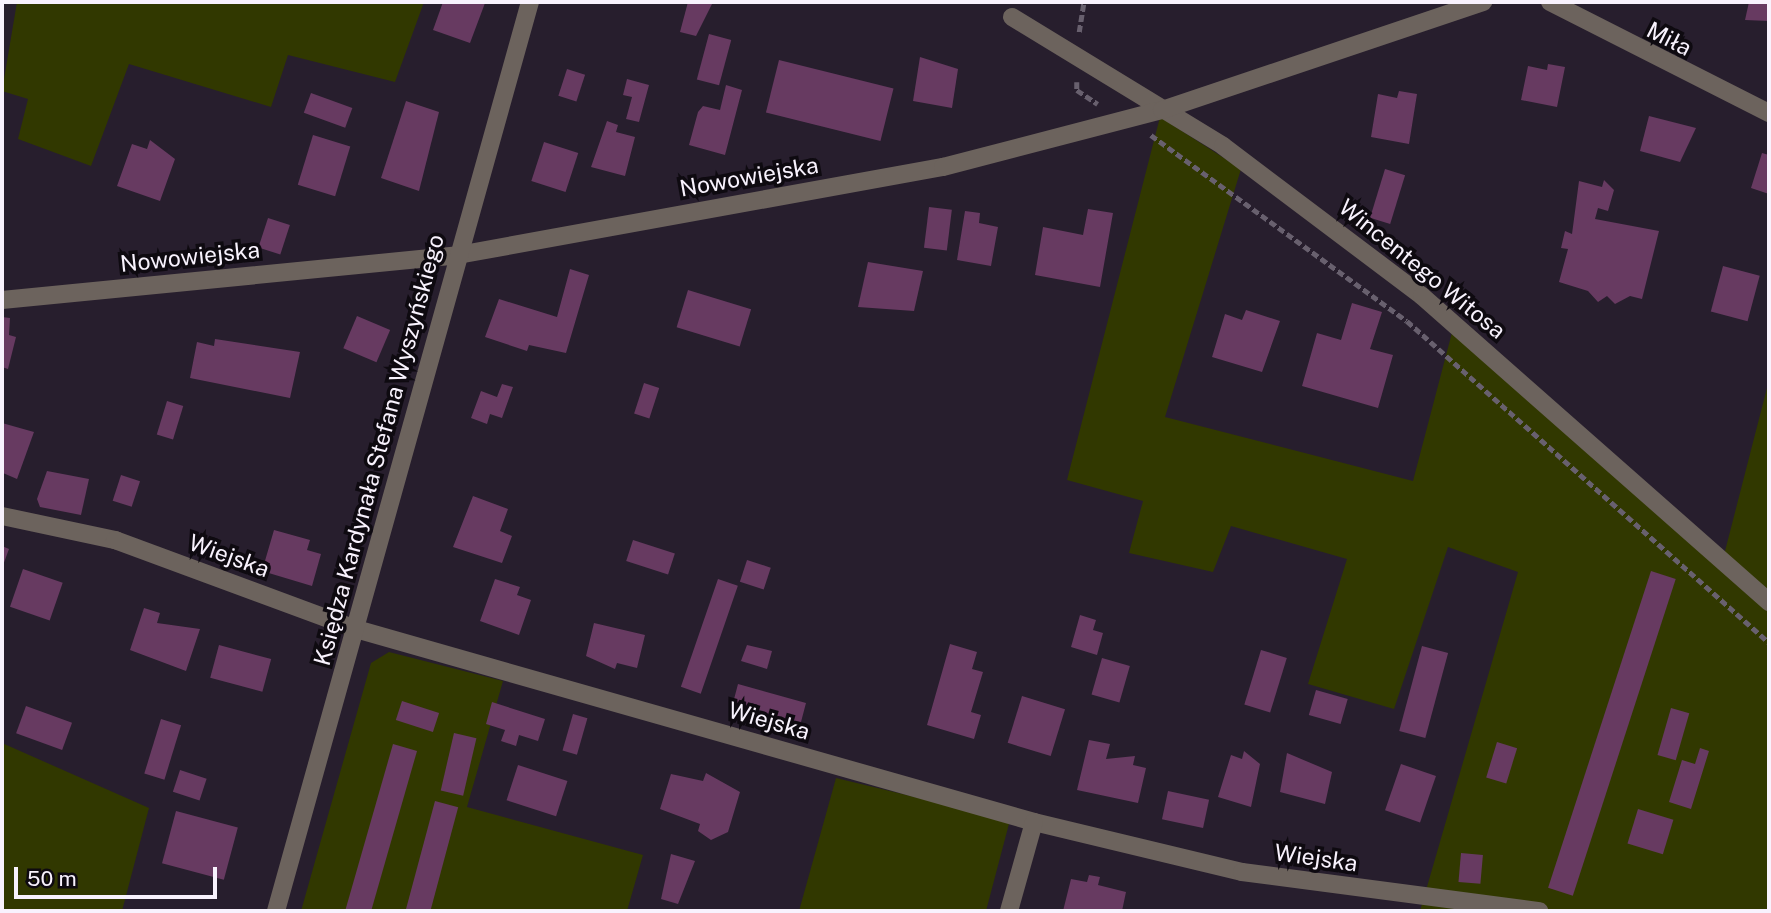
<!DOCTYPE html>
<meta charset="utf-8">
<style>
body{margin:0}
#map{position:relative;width:1771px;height:913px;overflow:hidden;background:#271e2d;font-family:"Public Sans",sans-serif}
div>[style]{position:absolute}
.green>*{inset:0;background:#313800}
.building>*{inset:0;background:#673a61;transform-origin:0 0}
.path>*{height:4.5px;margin-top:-2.25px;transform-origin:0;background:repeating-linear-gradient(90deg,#68606e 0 7px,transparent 0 10.5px)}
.minor>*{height:18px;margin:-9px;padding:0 9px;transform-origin:9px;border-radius:9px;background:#6c635d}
span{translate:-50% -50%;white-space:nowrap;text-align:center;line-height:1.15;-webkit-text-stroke:7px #0e0a10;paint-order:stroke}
.street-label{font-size:23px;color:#f8f2fd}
.frame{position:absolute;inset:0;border:4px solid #f8f2fd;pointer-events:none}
.scale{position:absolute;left:14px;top:867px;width:203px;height:32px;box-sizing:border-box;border:4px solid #f8f2fd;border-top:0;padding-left:9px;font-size:21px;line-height:24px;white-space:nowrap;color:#f8f2fd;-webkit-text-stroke:5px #0e0a10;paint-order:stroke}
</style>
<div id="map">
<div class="green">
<div style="clip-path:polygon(17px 2px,424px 2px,395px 82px,288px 55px,271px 107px,129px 64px,91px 166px,18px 139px,28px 99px,2px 91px)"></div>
<div style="clip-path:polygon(1160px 117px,1241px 169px,1165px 417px,1413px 481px,1455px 321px,1724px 555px,1769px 380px,1769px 911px,1420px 911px,1518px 572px,1448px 547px,1394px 709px,1308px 684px,1347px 559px,1231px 526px,1213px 572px,1129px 553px,1143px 501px,1067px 480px)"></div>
<div style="clip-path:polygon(389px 652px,503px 681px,467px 807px,643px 855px,627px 911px,301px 911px,371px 663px)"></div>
<div style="clip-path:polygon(2px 743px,149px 808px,122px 911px,2px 911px)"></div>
<div style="clip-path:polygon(836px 778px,1010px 820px,986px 911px,799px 911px)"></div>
</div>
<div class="building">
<div style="clip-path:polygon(443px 2px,485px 3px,470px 43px,433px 30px)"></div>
<div style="clip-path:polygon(688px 2px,713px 2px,696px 36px,680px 32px)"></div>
<div style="clip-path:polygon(1749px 2px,1769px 2px,1769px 21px,1745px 20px)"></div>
<div style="left:709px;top:34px;width:23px;height:47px;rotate:15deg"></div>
<div style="clip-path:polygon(920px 57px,958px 69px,952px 108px,913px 101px)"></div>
<div style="left:779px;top:60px;width:118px;height:54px;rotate:14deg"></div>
<div style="clip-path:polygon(1548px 64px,1565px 67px,1557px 107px,1521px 100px,1528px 66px,1547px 70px)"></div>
<div style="left:567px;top:69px;width:19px;height:28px;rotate:18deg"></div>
<div style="clip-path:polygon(627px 79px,649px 85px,639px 122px,626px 119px,632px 97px,623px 95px)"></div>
<div style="clip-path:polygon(726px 85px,742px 90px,725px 155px,689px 145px,698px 112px,703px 106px,720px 110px)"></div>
<div style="clip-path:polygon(1399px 91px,1417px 94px,1409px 144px,1371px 137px,1378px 94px,1397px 98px)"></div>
<div style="left:311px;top:93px;width:44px;height:21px;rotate:20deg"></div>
<div style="clip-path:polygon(406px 101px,439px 112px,419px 191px,381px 178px)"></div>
<div style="clip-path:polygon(1649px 116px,1696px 128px,1680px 162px,1640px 151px)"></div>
<div style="clip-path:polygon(607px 121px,618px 125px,616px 132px,635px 137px,625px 176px,591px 167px)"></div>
<div style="left:313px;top:135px;width:39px;height:52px;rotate:17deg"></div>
<div style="clip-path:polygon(150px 140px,175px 159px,160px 201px,117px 186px,132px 144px,147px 149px)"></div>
<div style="left:544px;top:142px;width:36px;height:41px;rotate:18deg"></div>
<div style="clip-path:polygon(1762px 153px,1769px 155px,1769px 194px,1751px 188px)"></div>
<div style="left:1385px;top:169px;width:21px;height:51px;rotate:17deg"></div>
<div style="clip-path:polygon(1604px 180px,1614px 190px,1608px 211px,1598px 208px,1595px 219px,1659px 231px,1642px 299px,1630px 296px,1615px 304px,1607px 296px,1598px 302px,1588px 291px,1559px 282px,1568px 249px,1561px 248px,1565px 231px,1572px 234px,1579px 181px,1602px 187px)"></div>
<div style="left:929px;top:207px;width:23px;height:41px;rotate:7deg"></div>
<div style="clip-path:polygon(1088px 209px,1113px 213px,1100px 287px,1035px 275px,1043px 227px,1083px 235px)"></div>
<div style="clip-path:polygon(965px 211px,980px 213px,979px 223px,998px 227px,991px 266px,957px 260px)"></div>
<div style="left:268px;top:218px;width:23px;height:31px;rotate:18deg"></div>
<div style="clip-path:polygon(868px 262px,923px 271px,914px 311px,858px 307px)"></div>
<div style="left:1723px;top:266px;width:38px;height:47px;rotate:15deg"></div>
<div style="clip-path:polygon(570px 269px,589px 275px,566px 353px,529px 345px,527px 351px,485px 337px,499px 299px,557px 317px)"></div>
<div style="left:688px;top:290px;width:66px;height:39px;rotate:17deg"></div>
<div style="clip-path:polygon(1352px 303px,1382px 312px,1370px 349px,1393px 355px,1378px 408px,1302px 386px,1317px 333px,1341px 340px)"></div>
<div style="clip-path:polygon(1246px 310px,1280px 321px,1262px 372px,1212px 357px,1225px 314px,1242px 320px)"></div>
<div style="left:357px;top:316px;width:36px;height:35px;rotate:23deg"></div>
<div style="clip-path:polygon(2px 317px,10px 318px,9px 335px,16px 337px,8px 369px,2px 367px)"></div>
<div style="clip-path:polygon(215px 339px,300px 352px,290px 398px,190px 378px,197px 342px,214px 346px)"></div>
<div style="left:644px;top:383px;width:16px;height:32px;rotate:18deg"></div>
<div style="clip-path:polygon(502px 384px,513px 387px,502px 418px,490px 414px,487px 424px,471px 418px,481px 391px,497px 397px)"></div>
<div style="left:167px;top:401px;width:17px;height:35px;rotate:17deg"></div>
<div style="clip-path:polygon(2px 423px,34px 432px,17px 479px,3px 473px)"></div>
<div style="clip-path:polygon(47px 471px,89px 479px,81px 515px,40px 507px,37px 499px)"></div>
<div style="left:121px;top:475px;width:20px;height:27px;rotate:18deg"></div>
<div style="clip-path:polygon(473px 496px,508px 509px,500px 531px,512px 536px,502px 563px,453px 547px)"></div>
<div style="clip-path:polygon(274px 530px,310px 540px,307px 550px,321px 554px,312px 586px,262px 571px)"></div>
<div style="left:633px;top:540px;width:44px;height:22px;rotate:18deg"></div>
<div style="clip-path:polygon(2px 546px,9px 549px,2px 568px)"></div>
<div style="left:747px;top:560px;width:25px;height:23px;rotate:18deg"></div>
<div style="left:23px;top:569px;width:42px;height:40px;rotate:19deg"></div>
<div style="left:1651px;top:571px;width:26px;height:333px;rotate:18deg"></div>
<div style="clip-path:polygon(495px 579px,520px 587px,517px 595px,531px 600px,519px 635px,480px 621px)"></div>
<div style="left:718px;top:579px;width:21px;height:114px;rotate:19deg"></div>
<div style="clip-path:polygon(144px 608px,160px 613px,157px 623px,200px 629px,186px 671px,130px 650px)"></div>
<div style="clip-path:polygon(1080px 615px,1096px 620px,1093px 630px,1103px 633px,1097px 655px,1071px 647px)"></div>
<div style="clip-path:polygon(594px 623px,645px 635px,637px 668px,617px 663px,615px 669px,586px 656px)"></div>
<div style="clip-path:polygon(950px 644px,977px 652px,972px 669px,983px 672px,971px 712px,981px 715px,974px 739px,927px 725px)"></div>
<div style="left:219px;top:645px;width:54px;height:34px;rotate:15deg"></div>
<div style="clip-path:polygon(747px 645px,772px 651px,767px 669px,741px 661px)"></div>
<div style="left:1422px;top:646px;width:27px;height:88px;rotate:15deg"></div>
<div style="left:1261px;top:650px;width:27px;height:57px;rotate:17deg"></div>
<div style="left:1102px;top:658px;width:29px;height:38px;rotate:16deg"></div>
<div style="clip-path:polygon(738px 684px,806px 703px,801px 722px,762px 716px,763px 711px,733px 703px)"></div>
<div style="left:1316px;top:690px;width:33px;height:26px;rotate:16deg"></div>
<div style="left:1022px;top:696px;width:45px;height:49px;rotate:17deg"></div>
<div style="left:402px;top:701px;width:39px;height:20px;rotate:18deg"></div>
<div style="clip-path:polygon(492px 702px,545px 719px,538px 741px,519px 735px,516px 746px,501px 741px,505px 730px,486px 724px)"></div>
<div style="left:26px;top:706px;width:49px;height:29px;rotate:20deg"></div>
<div style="left:1671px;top:708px;width:19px;height:49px;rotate:16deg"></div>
<div style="left:573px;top:714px;width:15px;height:38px;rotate:16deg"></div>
<div style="left:161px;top:719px;width:21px;height:57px;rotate:17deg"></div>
<div style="left:454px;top:733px;width:23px;height:59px;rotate:13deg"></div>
<div style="clip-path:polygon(1089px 740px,1110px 744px,1106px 759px,1135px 756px,1133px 765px,1146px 768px,1138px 803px,1077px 790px)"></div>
<div style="left:1497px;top:742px;width:21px;height:37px;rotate:17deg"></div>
<div style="left:393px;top:744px;width:25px;height:174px;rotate:16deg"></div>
<div style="clip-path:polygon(1700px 748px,1709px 751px,1691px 809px,1669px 802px,1682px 760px,1695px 764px)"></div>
<div style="clip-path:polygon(1244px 751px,1260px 764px,1251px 807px,1218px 797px,1231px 755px,1242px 759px)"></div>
<div style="clip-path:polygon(1287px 753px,1332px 772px,1325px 804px,1280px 792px)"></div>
<div style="left:1401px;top:764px;width:37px;height:49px;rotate:19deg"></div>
<div style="left:518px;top:765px;width:52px;height:37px;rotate:18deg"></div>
<div style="left:180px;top:770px;width:28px;height:23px;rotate:18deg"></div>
<div style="clip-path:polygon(706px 773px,740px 792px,728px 832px,711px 840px,698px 831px,700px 824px,660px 809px,671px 774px,703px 781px)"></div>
<div style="left:1168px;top:791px;width:42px;height:29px;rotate:12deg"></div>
<div style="left:435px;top:801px;width:24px;height:115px;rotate:15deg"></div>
<div style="left:1638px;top:809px;width:37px;height:36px;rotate:17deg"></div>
<div style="left:176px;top:811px;width:64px;height:54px;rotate:15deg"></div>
<div style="left:1461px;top:853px;width:22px;height:29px;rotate:5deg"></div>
<div style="clip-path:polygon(671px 854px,695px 861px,678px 904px,661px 899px)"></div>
<div style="clip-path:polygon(1089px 875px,1100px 877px,1098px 885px,1126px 892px,1122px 911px,1063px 911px,1071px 879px,1087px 882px)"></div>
</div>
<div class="path">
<div style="left:1079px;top:32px;width:30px;rotate:-81deg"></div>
<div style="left:1077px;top:82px;width:8px;rotate:90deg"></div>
<div style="left:1077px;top:90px;width:25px;rotate:34deg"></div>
<div style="left:1151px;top:135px;width:316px;rotate:36deg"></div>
<div style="left:1407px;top:321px;width:484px;rotate:41.6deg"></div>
</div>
<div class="minor">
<div style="left:1550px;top:2px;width:246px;rotate:26.9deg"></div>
<div style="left:1012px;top:17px;width:247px;rotate:31.4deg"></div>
<div style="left:1223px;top:146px;width:249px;rotate:37deg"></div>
<div style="left:1422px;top:296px;width:463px;rotate:41.4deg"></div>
<div style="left:2px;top:300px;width:458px;rotate:-5.6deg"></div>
<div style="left:458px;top:255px;width:493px;rotate:-10.3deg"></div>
<div style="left:943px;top:167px;width:226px;rotate:-14.6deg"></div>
<div style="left:1162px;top:110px;width:339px;rotate:-18.6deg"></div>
<div style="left:2px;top:516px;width:116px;rotate:12deg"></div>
<div style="left:115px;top:540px;width:257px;rotate:20.3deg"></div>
<div style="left:356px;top:629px;width:705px;rotate:15.89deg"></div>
<div style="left:1034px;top:822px;width:214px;rotate:13.5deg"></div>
<div style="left:1242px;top:872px;width:300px;rotate:7.5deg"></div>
<div style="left:276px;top:911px;width:944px;rotate:-74.39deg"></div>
<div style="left:1009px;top:911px;width:92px;rotate:-74.3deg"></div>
</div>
<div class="street-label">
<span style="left:1669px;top:39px;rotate:27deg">Miła</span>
<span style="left:749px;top:177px;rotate:-10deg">Nowowiejska</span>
<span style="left:190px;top:257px;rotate:-6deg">Nowowiejska</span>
<span style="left:1422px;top:269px;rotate:39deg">Wincentego Witosa</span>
<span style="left:379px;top:450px;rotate:-75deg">Księdza Kardynała Stefana Wyszyńskiego</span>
<span style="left:229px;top:556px;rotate:20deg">Wiejska</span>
<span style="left:769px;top:721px;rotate:16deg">Wiejska</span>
<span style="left:1316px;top:858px;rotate:8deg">Wiejska</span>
</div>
<div class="frame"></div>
<div class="scale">50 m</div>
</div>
